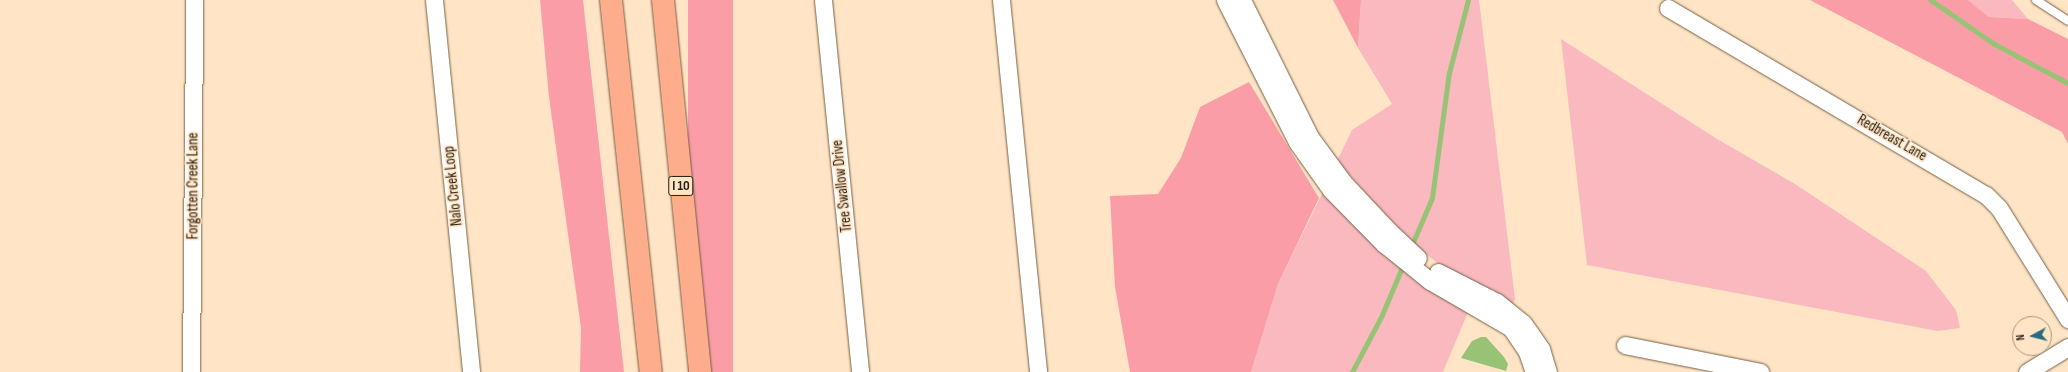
<!DOCTYPE html>
<style>
body{margin:0}
#map{position:relative;width:2068px;height:372px;overflow:hidden;background:#ffe5c6;font-family:"Sofia Sans Condensed",sans-serif}
div>[style]{position:absolute}
.green>*{inset:0;background:#f9b9bf}
.forest>*{inset:0;background:#fa9da7;transform-origin:0 0}
.water>*{inset:0;background:#98c377}
.stream>*{height:4.5px;margin:-2.25px;padding:0 2.25px;transform-origin:2.25px;border-radius:2.25px;background:#98c377}
.roads{filter:drop-shadow(0 0 1px #766045) drop-shadow(0 0 1px #766045)}
.lane>*{height:8px;margin:-4px;padding:0 4px;transform-origin:4px;border-radius:4px;background:#fff}
.street>*{height:17px;margin:-8.5px;padding:0 8.5px;transform-origin:8.5px;border-radius:8.5px;background:#fff}
.highway>*{height:22px;margin:-11px;padding:0 11px;transform-origin:11px;border-radius:11px;background:#fdac8c}
span{translate:-50% -50%;white-space:nowrap;text-align:center;line-height:1.15;-webkit-text-stroke:3.5px #ffe5c6;paint-order:stroke}
.shield-label span{padding:1px 3px;background:#ffe5c6;border:1px solid;border-radius:3px;-webkit-text-stroke-width:0}
.shield-label{font-size:14px;color:#271e13;font-weight:700}
.street-label{font-size:15px;color:#271e13}
.north{position:absolute;left:2012px;top:316px;width:40px;height:40px;box-sizing:border-box;background:#ffe5c6;border:1px solid #a9957e;border-radius:50%;rotate:263deg;font-size:11px;font-weight:700;line-height:16px;text-align:center;color:#271e13}
.north::after{content:'';display:block;margin:auto;width:14px;height:18px;background:#2b6b80;clip-path:polygon(50% 0,100% 100%,50% 72%,0 100%)}
</style>
<div id="map">
<div class="green">
<div style="clip-path:polygon(1361px 0,1479px 0,1515px 299px,1513px 304px,1440px 265px,1417px 247px,1396px 227px,1337px 161px,1352px 130px,1392px 104px,1358px 48px)"></div>
<div style="clip-path:polygon(1968px 0,2012px 0,2028px 19px,1989px 17px)"></div>
<div style="clip-path:polygon(1561px 39px,1717px 139px,1795px 184px,1926px 271px,1956px 310px,1960px 328px,1938px 331px,1587px 265px)"></div>
<div style="clip-path:polygon(1323px 192px,1383px 254px,1418px 283px,1468px 312px,1443px 372px,1251px 372px,1278px 284px)"></div>
</div>
<div class="forest">
<div style="clip-path:polygon(540px 0,583px 0,624px 372px,580px 372px,581px 328px,549px 97px)"></div>
<div style="left:688px;top:0;width:45px;height:374px"></div>
<div style="clip-path:polygon(1333px 0,1361px 0,1358px 48px)"></div>
<div style="clip-path:polygon(1810px 0,1968px 0,1989px 17px,2028px 19px,2068px 39px,2068px 144px,2062px 132px)"></div>
<div style="clip-path:polygon(1249px 82px,1319px 198px,1278px 284px,1251px 372px,1130px 372px,1115px 287px,1110px 196px,1158px 194px,1181px 158px,1200px 107px)"></div>
</div>
<div class="water">
<div style="clip-path:polygon(1481px 337px,1486px 337px,1504px 357px,1508px 364px,1506px 371px,1461px 358px,1472px 341px)"></div>
</div>
<div class="stream">
<div style="left:1931px;top:0;width:75px;rotate:34.7deg"></div>
<div style="left:1993px;top:43px;width:85px;rotate:28.1deg"></div>
<div style="left:1411px;top:247px;width:53px;rotate:-66.8deg"></div>
<div style="left:1432px;top:198px;width:126px;rotate:-82.3deg"></div>
<div style="left:1449px;top:73px;width:75px;rotate:-75.4deg"></div>
<div style="left:1352px;top:372px;width:64px;rotate:-62.2deg"></div>
<div style="left:1382px;top:315px;width:56px;rotate:-67.1deg"></div>
</div>
<div class="roads">
<div class="lane">
<div style="left:2036px;top:0;width:38px;rotate:33deg"></div>
</div>
<div class="street">
<div style="left:434px;top:0;width:374px;rotate:84.3deg"></div>
<div style="left:823px;top:0;width:374px;rotate:84.3deg"></div>
<div style="left:1001px;top:0;width:374px;rotate:84.3deg"></div>
<div style="left:1225px;top:0;width:159px;rotate:63.1deg"></div>
<div style="left:1297px;top:142px;width:59px;rotate:54.7deg"></div>
<div style="left:1331px;top:190px;width:76px;rotate:45.5deg"></div>
<div style="left:1384px;top:244px;width:59px;rotate:38.8deg"></div>
<div style="left:1430px;top:281px;width:94px;rotate:30.1deg"></div>
<div style="left:1511px;top:328px;width:29px;rotate:56deg"></div>
<div style="left:1527px;top:352px;width:21px;rotate:71deg"></div>
<div style="left:1242px;top:0;width:153px;rotate:63.6deg"></div>
<div style="left:1310px;top:137px;width:56px;rotate:53.7deg"></div>
<div style="left:1343px;top:182px;width:69px;rotate:46.8deg"></div>
<div style="left:1390px;top:232px;width:38px;rotate:43deg"></div>
<div style="left:1668px;top:8px;width:369px;rotate:30.5deg"></div>
<div style="left:1986px;top:195px;width:18px;rotate:45deg"></div>
<div style="left:1999px;top:208px;width:131px;rotate:58.1deg"></div>
<div style="left:1438px;top:272px;width:66px;rotate:27deg"></div>
<div style="left:1497px;top:302px;width:33px;rotate:39deg"></div>
<div style="left:1523px;top:323px;width:32px;rotate:55deg"></div>
<div style="left:1541px;top:349px;width:24px;rotate:73deg"></div>
<div style="left:1625px;top:345px;width:138px;rotate:11.3deg"></div>
<div style="left:191px;top:372px;width:372px;rotate:-89.5deg"></div>
<div style="left:2027px;top:372px;width:48px;rotate:-31.4deg"></div>
</div>
<div class="highway">
<div style="left:611px;top:0;width:374px;rotate:83.9deg"></div>
<div style="left:663px;top:0;width:374px;rotate:84.3deg"></div>
</div>
</div>
<div class="shield-label">
<span style="left:681px;top:186px">I 10</span>
</div>
<div class="street-label">
<span style="left:1892px;top:138px;rotate:30deg">Redbreast Lane</span>
<span style="left:193px;top:186px;rotate:-90deg">Forgotten Creek Lane</span>
<span style="left:453px;top:186px;rotate:-96deg">Nalo Creek Loop</span>
<span style="left:842px;top:186px;rotate:-96deg">Tree Swallow Drive</span>
</div>
<div class="north">N</div>
</div>
